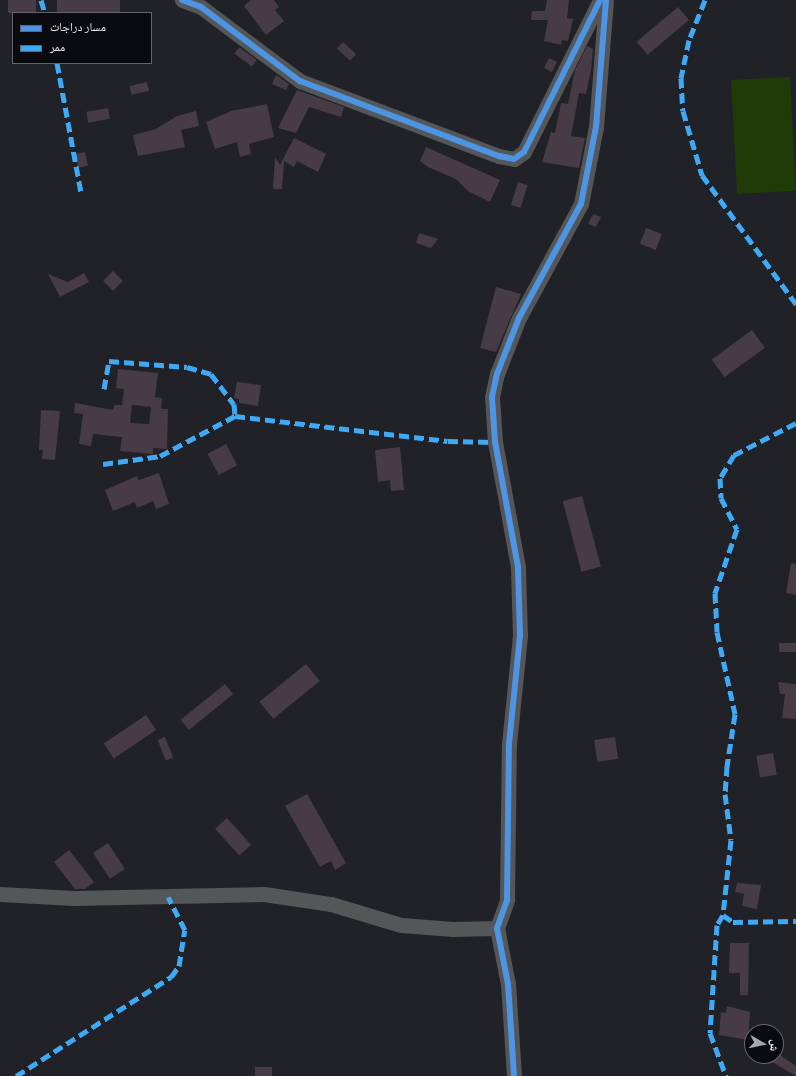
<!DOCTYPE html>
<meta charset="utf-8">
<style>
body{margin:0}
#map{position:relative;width:796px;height:1076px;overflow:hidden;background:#202228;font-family:Barlow,"Noto Naskh Arabic",sans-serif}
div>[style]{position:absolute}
.green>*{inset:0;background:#203b08;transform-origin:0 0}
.building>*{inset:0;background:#473b46;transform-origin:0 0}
.minor>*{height:15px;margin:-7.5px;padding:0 7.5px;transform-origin:7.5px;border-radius:7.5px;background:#545658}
.quiet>*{height:5px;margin-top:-2.5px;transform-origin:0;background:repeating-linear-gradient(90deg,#3fa9f5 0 10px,transparent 0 15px)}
.cycleway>*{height:6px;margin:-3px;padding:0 3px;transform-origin:3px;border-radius:3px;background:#4d94e3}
span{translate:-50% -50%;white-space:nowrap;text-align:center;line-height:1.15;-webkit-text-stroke:3px #090b0f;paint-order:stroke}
.legend{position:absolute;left:12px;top:12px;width:140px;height:52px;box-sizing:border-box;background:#090b0f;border:1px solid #64666b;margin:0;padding:5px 7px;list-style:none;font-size:12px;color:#eceff6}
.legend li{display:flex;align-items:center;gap:8px;height:20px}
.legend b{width:20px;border:1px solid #64666b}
.north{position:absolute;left:744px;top:1024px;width:40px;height:40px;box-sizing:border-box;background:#090b0f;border:1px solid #64666b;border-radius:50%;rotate:99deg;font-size:11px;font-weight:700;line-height:16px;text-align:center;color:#eceff6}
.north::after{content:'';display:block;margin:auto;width:14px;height:18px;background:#a5a7ae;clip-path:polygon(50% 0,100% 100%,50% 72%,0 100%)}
</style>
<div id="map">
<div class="green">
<div style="left:790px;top:77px;width:114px;height:59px;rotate:87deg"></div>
</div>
<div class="building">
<div style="left:8px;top:0;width:28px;height:13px"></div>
<div style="left:57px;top:0;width:63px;height:13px"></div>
<div style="clip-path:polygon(251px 0,274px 0,279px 7px,275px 10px,284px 21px,266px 35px,244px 6px)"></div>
<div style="clip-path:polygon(547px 0,569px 0,567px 18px,573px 19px,568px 41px,562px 40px,561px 45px,544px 41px,548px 20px,531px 20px,532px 11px,545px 11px)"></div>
<div style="left:678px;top:7px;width:17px;height:54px;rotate:50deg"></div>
<div style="left:343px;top:42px;width:18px;height:9px;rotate:43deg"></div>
<div style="clip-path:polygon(587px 46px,593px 49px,591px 70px,586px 94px,579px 93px,571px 136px,585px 138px,579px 168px,542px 162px,551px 132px,555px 133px,561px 103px,568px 104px,575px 70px)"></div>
<div style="left:239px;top:47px;width:22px;height:8px;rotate:36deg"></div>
<div style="left:549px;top:58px;width:9px;height:11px;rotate:27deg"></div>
<div style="clip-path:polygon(276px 75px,289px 84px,286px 90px,272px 84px)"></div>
<div style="left:147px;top:82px;width:9px;height:18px;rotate:77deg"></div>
<div style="clip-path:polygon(297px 90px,344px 107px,341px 117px,309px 107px,296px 133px,278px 128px)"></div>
<div style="clip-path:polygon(267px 104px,274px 137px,249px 144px,251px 154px,240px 157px,237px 142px,215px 149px,206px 122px,231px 111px)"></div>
<div style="left:108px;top:108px;width:11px;height:22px;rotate:80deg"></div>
<div style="clip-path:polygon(196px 111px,199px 126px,181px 130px,185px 147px,138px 156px,133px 135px,156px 129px,177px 116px)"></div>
<div style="clip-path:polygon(294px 138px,326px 154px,318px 172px,297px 161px,294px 167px,284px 161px,282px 189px,273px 189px,275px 157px,280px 165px)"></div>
<div style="clip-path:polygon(426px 147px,500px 180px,490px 202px,468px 191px,456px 179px,428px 167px,420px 161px)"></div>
<div style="left:85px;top:152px;width:14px;height:10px;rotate:78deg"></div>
<div style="left:518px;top:182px;width:10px;height:24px;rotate:17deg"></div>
<div style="clip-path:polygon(593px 214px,601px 217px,596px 227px,588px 224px)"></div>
<div style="left:646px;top:228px;width:17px;height:17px;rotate:21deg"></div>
<div style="clip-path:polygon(419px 233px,438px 239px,431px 248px,416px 243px)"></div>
<div style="left:113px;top:271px;width:14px;height:14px;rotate:45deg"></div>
<div style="clip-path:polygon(84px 273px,89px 282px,60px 297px,48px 274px,68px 282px)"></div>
<div style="clip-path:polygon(496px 287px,521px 294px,496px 352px,480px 348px)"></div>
<div style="left:752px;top:330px;width:22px;height:50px;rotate:54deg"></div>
<div style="clip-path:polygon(evenodd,118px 369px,158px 373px,155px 397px,162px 398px,161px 409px,168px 409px,167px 449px,153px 448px,153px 454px,120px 451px,122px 437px,93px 434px,91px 446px,79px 444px,83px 414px,74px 413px,75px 403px,113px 410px,114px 405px,122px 405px,124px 389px,116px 388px,118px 369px,132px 405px,151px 407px,149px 424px,130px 423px,132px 405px)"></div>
<div style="clip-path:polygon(237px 382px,261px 385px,258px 406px,239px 403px,239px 399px,234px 398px)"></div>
<div style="clip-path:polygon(41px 410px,60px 411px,55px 460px,42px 459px,43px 450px,39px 450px)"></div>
<div style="left:226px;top:444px;width:24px;height:21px;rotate:62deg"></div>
<div style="clip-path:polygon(400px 447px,404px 490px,391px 491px,390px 480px,378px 482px,375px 450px)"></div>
<div style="clip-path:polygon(159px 473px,169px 504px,156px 509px,153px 501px,137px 508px,135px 502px,113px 511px,105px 490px,137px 476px,139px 480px)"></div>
<div style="left:582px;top:496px;width:73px;height:20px;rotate:75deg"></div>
<div style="clip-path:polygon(791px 563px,796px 564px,796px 595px,786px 593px)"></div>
<div style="left:796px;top:643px;width:9px;height:17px;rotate:90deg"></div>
<div style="left:306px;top:664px;width:22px;height:60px;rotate:51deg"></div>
<div style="clip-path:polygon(778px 682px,796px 684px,796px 719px,782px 718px,785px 694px,780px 694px)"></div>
<div style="left:225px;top:684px;width:13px;height:57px;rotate:51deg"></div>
<div style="left:146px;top:715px;width:18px;height:51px;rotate:56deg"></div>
<div style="left:165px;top:737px;width:22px;height:8px;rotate:68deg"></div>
<div style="left:615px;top:737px;width:22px;height:21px;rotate:82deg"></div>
<div style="left:773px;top:753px;width:22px;height:17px;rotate:80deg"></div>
<div style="clip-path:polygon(307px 794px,346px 863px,335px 870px,331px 861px,320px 867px,285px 806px)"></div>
<div style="left:227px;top:818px;width:36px;height:16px;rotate:48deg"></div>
<div style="left:108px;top:843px;width:31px;height:18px;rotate:57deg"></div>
<div style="clip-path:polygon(69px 850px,94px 882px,85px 889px,75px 889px,54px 862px)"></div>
<div style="clip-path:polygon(737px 883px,761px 885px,757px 909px,742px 906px,744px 894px,735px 892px)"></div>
<div style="clip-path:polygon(730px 943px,749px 943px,748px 995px,740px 995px,740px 973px,729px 973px)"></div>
<div style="clip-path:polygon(727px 1006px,750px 1012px,748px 1040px,719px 1035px,721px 1012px,726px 1013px)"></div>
<div style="clip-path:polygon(778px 1054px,796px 1066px,796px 1076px,772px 1062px)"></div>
<div style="left:255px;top:1067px;width:17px;height:9px"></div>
</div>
<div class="minor">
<div style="left:182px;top:0;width:20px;rotate:20deg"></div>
<div style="left:201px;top:7px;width:124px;rotate:36.8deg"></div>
<div style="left:300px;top:81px;width:213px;rotate:20.7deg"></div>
<div style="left:499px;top:156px;width:15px;rotate:11deg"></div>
<div style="left:514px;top:159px;width:12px;rotate:-35deg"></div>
<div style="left:524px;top:152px;width:170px;rotate:-63.4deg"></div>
<div style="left:0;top:894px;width:74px;rotate:3.1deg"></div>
<div style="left:74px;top:898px;width:190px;rotate:-1.2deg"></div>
<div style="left:264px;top:894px;width:68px;rotate:8.5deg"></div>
<div style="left:331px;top:904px;width:73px;rotate:16.7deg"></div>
<div style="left:401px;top:925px;width:52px;rotate:4.4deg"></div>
<div style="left:453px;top:929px;width:44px;rotate:-1.3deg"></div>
<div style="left:514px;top:1076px;width:92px;rotate:-93.7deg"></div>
<div style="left:508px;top:984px;width:57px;rotate:-101.1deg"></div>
<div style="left:497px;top:928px;width:30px;rotate:-70deg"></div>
<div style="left:507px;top:900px;width:156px;rotate:-89.3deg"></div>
<div style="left:509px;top:744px;width:109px;rotate:-84.2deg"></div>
<div style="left:520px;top:636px;width:69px;rotate:-91.7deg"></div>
<div style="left:518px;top:567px;width:127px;rotate:-100.4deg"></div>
<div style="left:495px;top:442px;width:45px;rotate:-93.8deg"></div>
<div style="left:492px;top:397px;width:24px;rotate:-78deg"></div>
<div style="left:497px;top:374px;width:60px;rotate:-68.6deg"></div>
<div style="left:519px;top:318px;width:130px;rotate:-61.5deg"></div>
<div style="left:581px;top:204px;width:78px;rotate:-79deg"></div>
<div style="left:596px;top:127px;width:127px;rotate:-85.5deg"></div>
</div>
<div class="quiet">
<div style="left:41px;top:0;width:14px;rotate:73deg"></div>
<div style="left:705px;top:0;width:43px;rotate:111.8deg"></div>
<div style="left:689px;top:40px;width:39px;rotate:102deg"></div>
<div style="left:681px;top:78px;width:33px;rotate:87deg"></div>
<div style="left:683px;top:111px;width:67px;rotate:73.5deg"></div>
<div style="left:702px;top:175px;width:160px;rotate:53.9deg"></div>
<div style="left:57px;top:63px;width:131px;rotate:79.5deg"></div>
<div style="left:104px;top:389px;width:28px;rotate:-80deg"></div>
<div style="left:109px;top:361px;width:78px;rotate:4.4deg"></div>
<div style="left:187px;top:367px;width:25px;rotate:16deg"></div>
<div style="left:211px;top:374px;width:38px;rotate:53deg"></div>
<div style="left:234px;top:404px;width:12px;rotate:85deg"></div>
<div style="left:796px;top:423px;width:70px;rotate:152.7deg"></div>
<div style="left:734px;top:455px;width:27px;rotate:121deg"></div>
<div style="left:720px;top:478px;width:20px;rotate:87deg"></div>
<div style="left:721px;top:498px;width:35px;rotate:63deg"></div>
<div style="left:737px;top:529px;width:68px;rotate:109deg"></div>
<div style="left:715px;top:593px;width:39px;rotate:87deg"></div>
<div style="left:717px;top:632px;width:84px;rotate:77.6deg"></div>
<div style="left:735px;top:714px;width:53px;rotate:98.7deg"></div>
<div style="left:727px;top:766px;width:28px;rotate:94deg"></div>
<div style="left:725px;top:794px;width:46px;rotate:82.6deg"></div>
<div style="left:731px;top:840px;width:75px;rotate:96.1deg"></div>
<div style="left:723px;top:915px;width:12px;rotate:35deg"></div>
<div style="left:733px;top:922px;width:63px;rotate:-0.9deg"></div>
<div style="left:103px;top:464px;width:58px;rotate:-8deg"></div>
<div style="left:160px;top:456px;width:85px;rotate:-28.1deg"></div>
<div style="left:235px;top:416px;width:214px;rotate:6.7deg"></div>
<div style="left:448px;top:441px;width:47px;rotate:1.2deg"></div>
<div style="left:723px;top:915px;width:12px;rotate:121deg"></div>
<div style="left:717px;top:925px;width:108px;rotate:93.7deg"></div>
<div style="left:710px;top:1033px;width:46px;rotate:69.6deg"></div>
<div style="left:16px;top:1076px;width:184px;rotate:-32.6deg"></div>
<div style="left:171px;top:977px;width:14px;rotate:-54deg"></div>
<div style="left:179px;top:966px;width:36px;rotate:-81deg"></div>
<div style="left:185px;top:930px;width:37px;rotate:-117deg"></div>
</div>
<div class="cycleway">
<div style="left:182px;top:0;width:20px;rotate:20deg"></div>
<div style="left:201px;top:7px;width:124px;rotate:36.8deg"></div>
<div style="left:300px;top:81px;width:213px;rotate:20.7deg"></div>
<div style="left:499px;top:156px;width:15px;rotate:11deg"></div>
<div style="left:514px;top:159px;width:12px;rotate:-35deg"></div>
<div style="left:524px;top:152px;width:170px;rotate:-63.4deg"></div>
<div style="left:514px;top:1076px;width:92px;rotate:-93.7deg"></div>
<div style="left:508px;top:984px;width:57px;rotate:-101.1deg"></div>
<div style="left:497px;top:928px;width:30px;rotate:-70deg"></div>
<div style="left:507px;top:900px;width:156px;rotate:-89.3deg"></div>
<div style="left:509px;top:744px;width:109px;rotate:-84.2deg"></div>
<div style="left:520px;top:636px;width:69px;rotate:-91.7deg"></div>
<div style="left:518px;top:567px;width:127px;rotate:-100.4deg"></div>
<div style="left:495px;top:442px;width:45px;rotate:-93.8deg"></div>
<div style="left:492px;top:397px;width:24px;rotate:-78deg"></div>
<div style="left:497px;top:374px;width:60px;rotate:-68.6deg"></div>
<div style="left:519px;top:318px;width:130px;rotate:-61.5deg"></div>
<div style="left:581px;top:204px;width:78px;rotate:-79deg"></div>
<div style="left:596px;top:127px;width:127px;rotate:-85.5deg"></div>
</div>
<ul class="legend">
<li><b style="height:5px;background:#4d94e3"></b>مسار دراجات</li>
<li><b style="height:5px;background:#3fa9f5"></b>ممر</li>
</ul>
<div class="north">ش</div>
</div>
